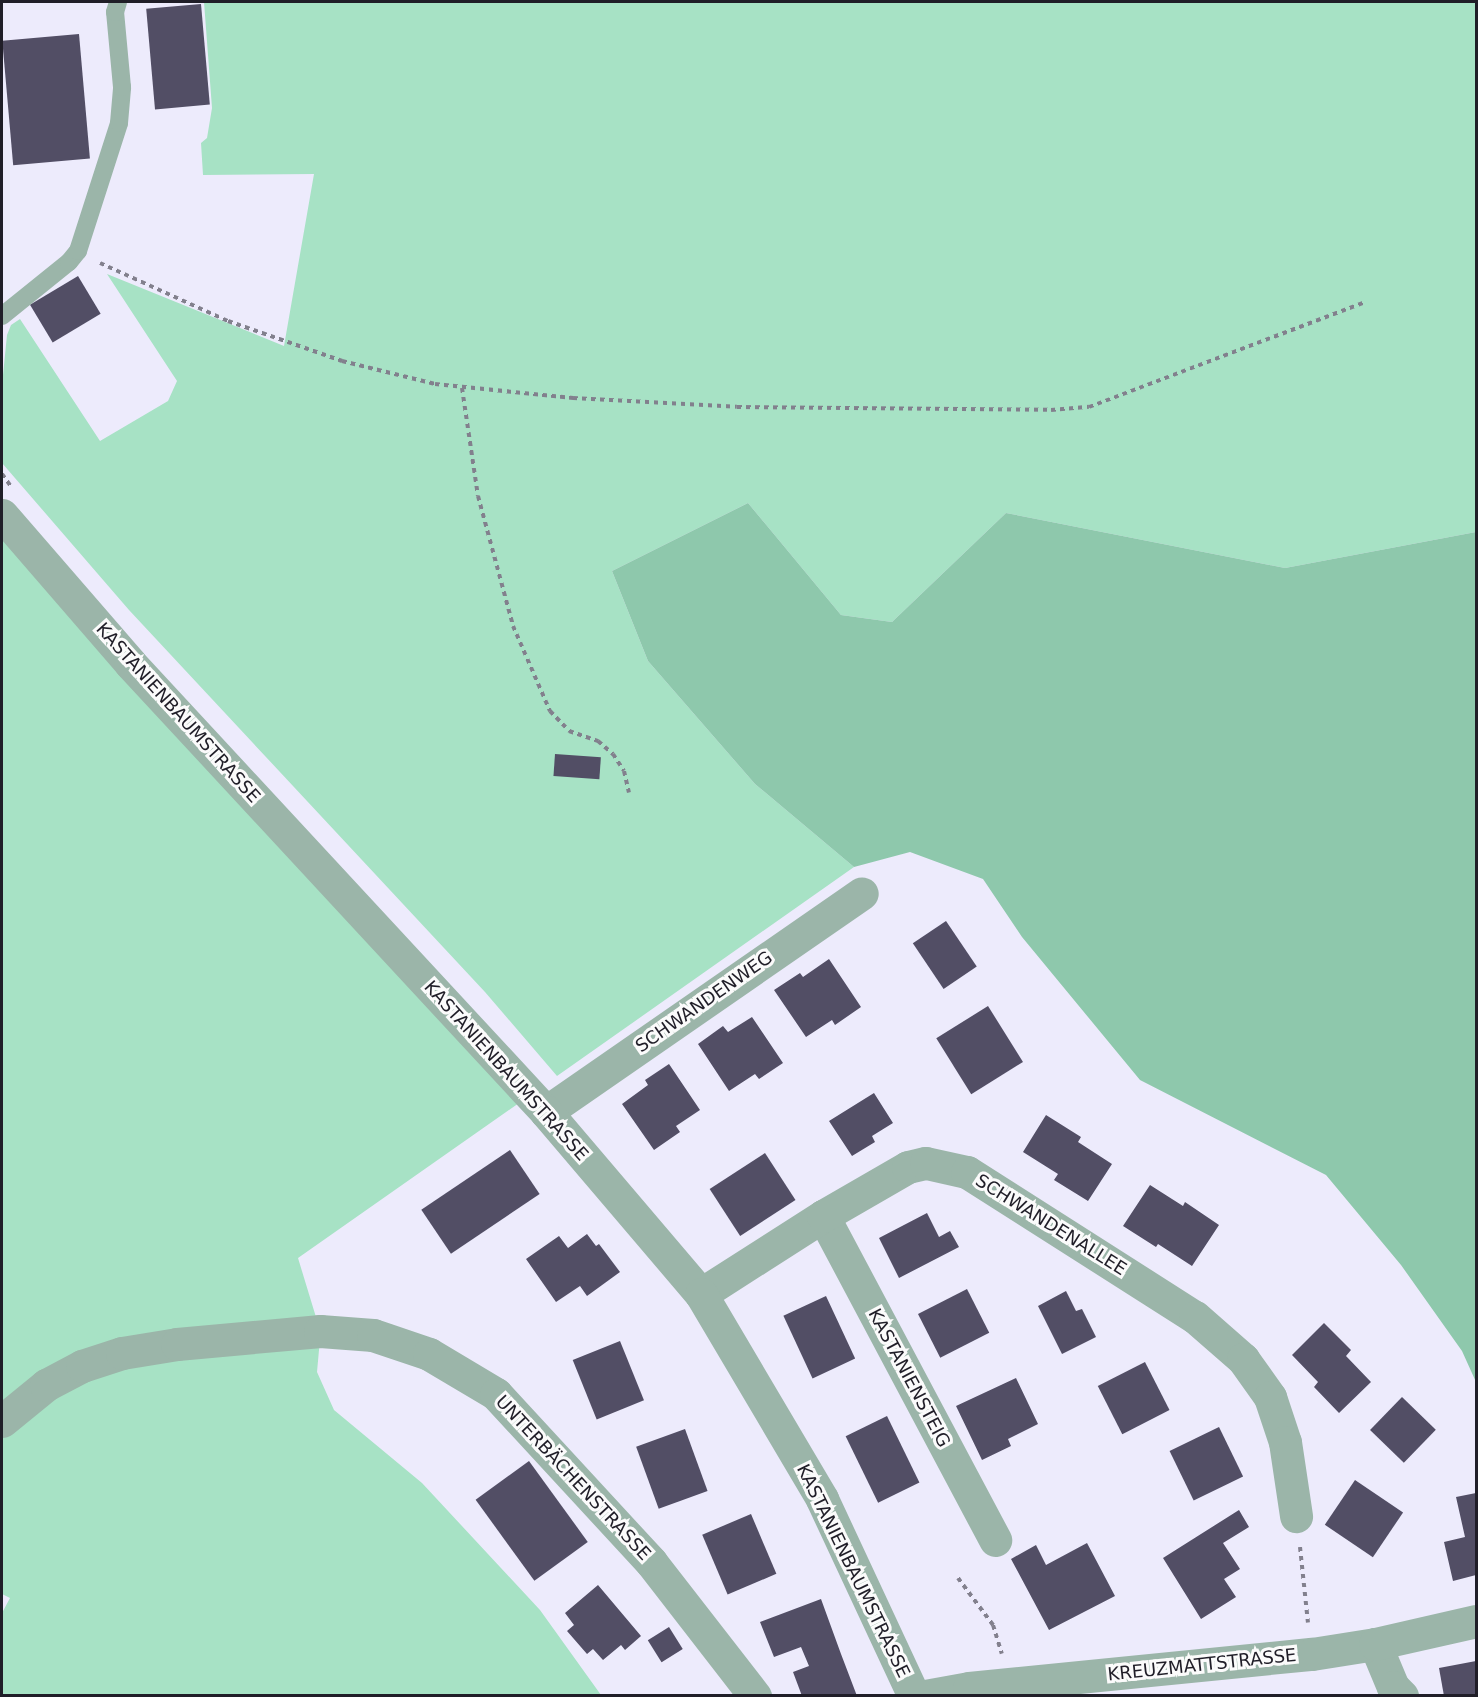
<!DOCTYPE html>
<meta charset="utf-8">
<style>
body{margin:0}
#map{position:relative;width:1478px;height:1697px;overflow:hidden;background:#edebfc;font-family:"DejaVu Sans",sans-serif}
div>[style]{position:absolute}
.green>*{inset:0;background:#a7e2c5}
.forest>*{inset:0;background:#8ec8ac}
.building>*{inset:0;background:#524e65;transform-origin:0 0}
.path>*{height:4px;margin-top:-2px;transform-origin:0;background:repeating-linear-gradient(90deg,#82808d 0 4.5px,transparent 0 9px)}
.service>*{height:18px;margin:-9px;padding:0 9px;transform-origin:9px;border-radius:9px;background:#9bb5a9}
.minor>*{height:33px;margin:-16.5px;padding:0 16.5px;transform-origin:16.5px;border-radius:16.5px;background:#9bb5a9}
.tertiary>*{height:33px;margin:-16.5px;padding:0 16.5px;transform-origin:16.5px;border-radius:16.5px;background:#9bb5a9}
span{translate:-50% -50%;white-space:nowrap;text-align:center;line-height:1.15;-webkit-text-stroke:6px #fbfbfb;paint-order:stroke}
.street-label{font-size:18px;color:#201e28}
.frame{position:absolute;inset:0;border:3px solid #201e28;pointer-events:none}
</style>
<div id="map">
<div class="green">
<div style="clip-path:polygon(204px 2px,1476px 2px,1476px 532px,1285px 568px,1006px 513px,892px 622px,841px 615px,748px 503px,612px 571px,648px 661px,755px 784px,854px 867px,557px 1076px,485px 992px,129px 610px,2px 463px,2px 385px,7px 335px,11px 325px,20px 319px,100px 441px,168px 401px,177px 381px,107px 274px,284px 346px,314px 174px,203px 175px,201px 143px,207px 138px,212px 108px)"></div>
<div style="clip-path:polygon(2px 539px,519px 1103px,298px 1258px,319px 1327px,128px 1346px,2px 1414px)"></div>
<div style="clip-path:polygon(320px 1339px,317px 1372px,334px 1410px,422px 1483px,540px 1610px,601px 1695px,2px 1695px,2px 1613px,10px 1598px,2px 1594px,2px 1428px,96px 1368px)"></div>
</div>
<div class="forest">
<div style="clip-path:polygon(748px 503px,841px 615px,892px 622px,1006px 513px,1285px 568px,1476px 532px,1476px 1382px,1462px 1351px,1401px 1265px,1326px 1175px,1140px 1080px,1022px 937px,983px 879px,910px 852px,854px 867px,755px 784px,648px 661px,612px 571px)"></div>
</div>
<div class="building">
<div style="left:201px;top:4px;width:101px;height:55px;rotate:85deg"></div>
<div style="left:79px;top:34px;width:125px;height:77px;rotate:85deg"></div>
<div style="left:78px;top:276px;width:44px;height:56px;rotate:59deg"></div>
<div style="left:555px;top:754px;width:46px;height:22px;rotate:4deg"></div>
<div style="left:946px;top:921px;width:55px;height:40px;rotate:56deg"></div>
<div style="clip-path:polygon(829px 959px,861px 1007px,835px 1025px,832px 1020px,806px 1037px,774px 990px,800px 973px,803px 977px)"></div>
<div style="left:988px;top:1006px;width:66px;height:61px;rotate:58deg"></div>
<div style="clip-path:polygon(752px 1017px,783px 1063px,759px 1079px,755px 1074px,729px 1091px,698px 1044px,723px 1026px,728px 1032px)"></div>
<div style="clip-path:polygon(669px 1064px,700px 1110px,676px 1126px,680px 1132px,654px 1150px,622px 1104px,648px 1085px,645px 1080px)"></div>
<div style="clip-path:polygon(874px 1093px,893px 1123px,872px 1136px,875px 1142px,852px 1156px,829px 1121px)"></div>
<div style="clip-path:polygon(1046px 1115px,1081px 1137px,1078px 1142px,1112px 1164px,1088px 1201px,1054px 1180px,1058px 1174px,1023px 1152px)"></div>
<div style="left:510px;top:1150px;width:53px;height:107px;rotate:56deg"></div>
<div style="left:765px;top:1153px;width:56px;height:66px;rotate:57deg"></div>
<div style="clip-path:polygon(1150px 1185px,1183px 1206px,1185px 1202px,1219px 1225px,1192px 1266px,1158px 1244px,1156px 1247px,1123px 1226px)"></div>
<div style="clip-path:polygon(927px 1213px,939px 1237px,950px 1231px,959px 1247px,899px 1278px,879px 1238px)"></div>
<div style="clip-path:polygon(587px 1234px,596px 1246px,599px 1244px,620px 1272px,587px 1296px,580px 1286px,556px 1302px,526px 1259px,559px 1236px,568px 1248px)"></div>
<div style="left:967px;top:1289px;width:49px;height:55px;rotate:63deg"></div>
<div style="clip-path:polygon(1066px 1291px,1076px 1311px,1082px 1309px,1096px 1337px,1062px 1354px,1038px 1306px)"></div>
<div style="left:826px;top:1296px;width:69px;height:47px;rotate:65deg"></div>
<div style="clip-path:polygon(1324px 1323px,1351px 1350px,1346px 1356px,1371px 1382px,1339px 1413px,1314px 1387px,1318px 1382px,1292px 1355px)"></div>
<div style="left:620px;top:1341px;width:64px;height:51px;rotate:68deg"></div>
<div style="left:1145px;top:1362px;width:54px;height:53px;rotate:63deg"></div>
<div style="clip-path:polygon(1016px 1378px,1038px 1424px,1008px 1439px,1011px 1446px,982px 1460px,956px 1406px)"></div>
<div style="left:1402px;top:1397px;width:47px;height:46px;rotate:44deg"></div>
<div style="left:887px;top:1416px;width:74px;height:46px;rotate:64deg"></div>
<div style="left:1219px;top:1427px;width:55px;height:55px;rotate:64deg"></div>
<div style="left:685px;top:1429px;width:66px;height:52px;rotate:70deg"></div>
<div style="left:529px;top:1461px;width:100px;height:66px;rotate:54deg"></div>
<div style="left:1355px;top:1480px;width:58px;height:54px;rotate:34deg"></div>
<div style="clip-path:polygon(1476px 1493px,1476px 1575px,1453px 1581px,1444px 1542px,1465px 1537px,1456px 1497px)"></div>
<div style="clip-path:polygon(1239px 1510px,1249px 1527px,1223px 1543px,1240px 1569px,1224px 1579px,1236px 1597px,1201px 1619px,1163px 1558px)"></div>
<div style="left:751px;top:1514px;width:65px;height:53px;rotate:67deg"></div>
<div style="clip-path:polygon(1087px 1543px,1115px 1596px,1049px 1630px,1011px 1559px,1036px 1545px,1046px 1565px)"></div>
<div style="clip-path:polygon(598px 1585px,641px 1636px,625px 1650px,621px 1645px,603px 1660px,593px 1649px,587px 1654px,567px 1631px,574px 1625px,565px 1613px)"></div>
<div style="clip-path:polygon(821px 1599px,841px 1654px,857px 1696px,802px 1696px,793px 1672px,809px 1666px,801px 1647px,774px 1657px,760px 1622px)"></div>
<div style="left:669px;top:1627px;width:26px;height:25px;rotate:58deg"></div>
<div style="clip-path:polygon(1476px 1661px,1476px 1696px,1444px 1696px,1439px 1668px)"></div>
</div>
<div class="path">
<div style="left:100px;top:263px;width:141px;rotate:24.4deg"></div>
<div style="left:228px;top:321px;width:121px;rotate:19.3deg"></div>
<div style="left:342px;top:361px;width:96px;rotate:13.9deg"></div>
<div style="left:435px;top:384px;width:139px;rotate:5.8deg"></div>
<div style="left:573px;top:398px;width:164px;rotate:3.1deg"></div>
<div style="left:737px;top:407px;width:314px;rotate:0.5deg"></div>
<div style="left:1051px;top:410px;width:38px;rotate:-5deg"></div>
<div style="left:1089px;top:407px;width:296px;rotate:-20.8deg"></div>
<div style="left:462px;top:388px;width:109px;rotate:81.6deg"></div>
<div style="left:478px;top:496px;width:135px;rotate:74.9deg"></div>
<div style="left:513px;top:626px;width:93px;rotate:66.5deg"></div>
<div style="left:550px;top:711px;width:28px;rotate:46deg"></div>
<div style="left:569px;top:731px;width:31px;rotate:19deg"></div>
<div style="left:598px;top:741px;width:20px;rotate:41deg"></div>
<div style="left:613px;top:754px;width:20px;rotate:57deg"></div>
<div style="left:624px;top:771px;width:22px;rotate:77deg"></div>
<div style="left:2px;top:474px;width:14px;rotate:54deg"></div>
<div style="left:1300px;top:1547px;width:76px;rotate:84deg"></div>
<div style="left:958px;top:1578px;width:59px;rotate:53.3deg"></div>
<div style="left:993px;top:1625px;width:30px;rotate:73deg"></div>
</div>
<div class="service">
<div style="left:2px;top:316px;width:86px;rotate:-38.9deg"></div>
<div style="left:69px;top:262px;width:14px;rotate:-51deg"></div>
<div style="left:78px;top:251px;width:134px;rotate:-72.2deg"></div>
<div style="left:119px;top:123px;width:36px;rotate:-85deg"></div>
<div style="left:122px;top:87px;width:75px;rotate:-95.3deg"></div>
<div style="left:115px;top:12px;width:10px;rotate:-73deg"></div>
</div>
<div class="minor">
<div style="left:546px;top:1112px;width:384px;rotate:-34.7deg"></div>
<div style="left:823px;top:1216px;width:367px;rotate:62deg"></div>
<div style="left:701px;top:1294px;width:145px;rotate:-32.6deg"></div>
<div style="left:823px;top:1216px;width:98px;rotate:-30deg"></div>
<div style="left:908px;top:1167px;width:18px;rotate:-13deg"></div>
<div style="left:926px;top:1163px;width:42px;rotate:12.4deg"></div>
<div style="left:967px;top:1172px;width:270px;rotate:32.5deg"></div>
<div style="left:1195px;top:1317px;width:64px;rotate:41.2deg"></div>
<div style="left:1243px;top:1359px;width:47px;rotate:54.6deg"></div>
<div style="left:1270px;top:1397px;width:47px;rotate:71.6deg"></div>
<div style="left:1285px;top:1442px;width:75px;rotate:81.5deg"></div>
<div style="left:2px;top:1421px;width:57px;rotate:-39.3deg"></div>
<div style="left:46px;top:1385px;width:41px;rotate:-27.8deg"></div>
<div style="left:82px;top:1366px;width:42px;rotate:-18deg"></div>
<div style="left:122px;top:1353px;width:56px;rotate:-9.3deg"></div>
<div style="left:177px;top:1344px;width:144px;rotate:-5.2deg"></div>
<div style="left:320px;top:1331px;width:53px;rotate:4.3deg"></div>
<div style="left:373px;top:1335px;width:59px;rotate:18.7deg"></div>
<div style="left:429px;top:1354px;width:78px;rotate:30.8deg"></div>
<div style="left:496px;top:1394px;width:229px;rotate:47.3deg"></div>
<div style="left:651px;top:1562px;width:170px;rotate:52.2deg"></div>
<div style="left:1375px;top:1644px;width:47px;rotate:67.3deg"></div>
<div style="left:1393px;top:1687px;width:13px;rotate:45deg"></div>
<div style="left:925px;top:1696px;width:45px;rotate:-10.3deg"></div>
<div style="left:969px;top:1688px;width:345px;rotate:-5.7deg"></div>
<div style="left:1312px;top:1654px;width:64px;rotate:-9deg"></div>
<div style="left:1375px;top:1644px;width:104px;rotate:-12.8deg"></div>
</div>
<div class="tertiary">
<div style="left:2px;top:515px;width:196px;rotate:49.1deg"></div>
<div style="left:130px;top:663px;width:612px;rotate:47.18deg"></div>
<div style="left:546px;top:1112px;width:239px;rotate:49.6deg"></div>
<div style="left:701px;top:1294px;width:238px;rotate:59.4deg"></div>
<div style="left:822px;top:1499px;width:217px;rotate:65deg"></div>
</div>
<div class="street-label">
<span style="left:178px;top:713px;rotate:48deg">KASTANIENBAUMSTRASSE</span>
<span style="left:704px;top:1002px;rotate:-35deg">SCHWANDENWEG</span>
<span style="left:506px;top:1071px;rotate:48deg">KASTANIENBAUMSTRASSE</span>
<span style="left:1051px;top:1225px;rotate:32deg">SCHWANDENALLEE</span>
<span style="left:909px;top:1378px;rotate:62deg">KASTANIENSTEIG</span>
<span style="left:573px;top:1478px;rotate:47deg">UNTERBÄCHENSTRASSE</span>
<span style="left:853px;top:1571px;rotate:64deg">KASTANIENBAUMSTRASSE</span>
<span style="left:1202px;top:1665px;rotate:-6deg">KREUZMATTSTRASSE</span>
</div>
<div class="frame"></div>
</div>
